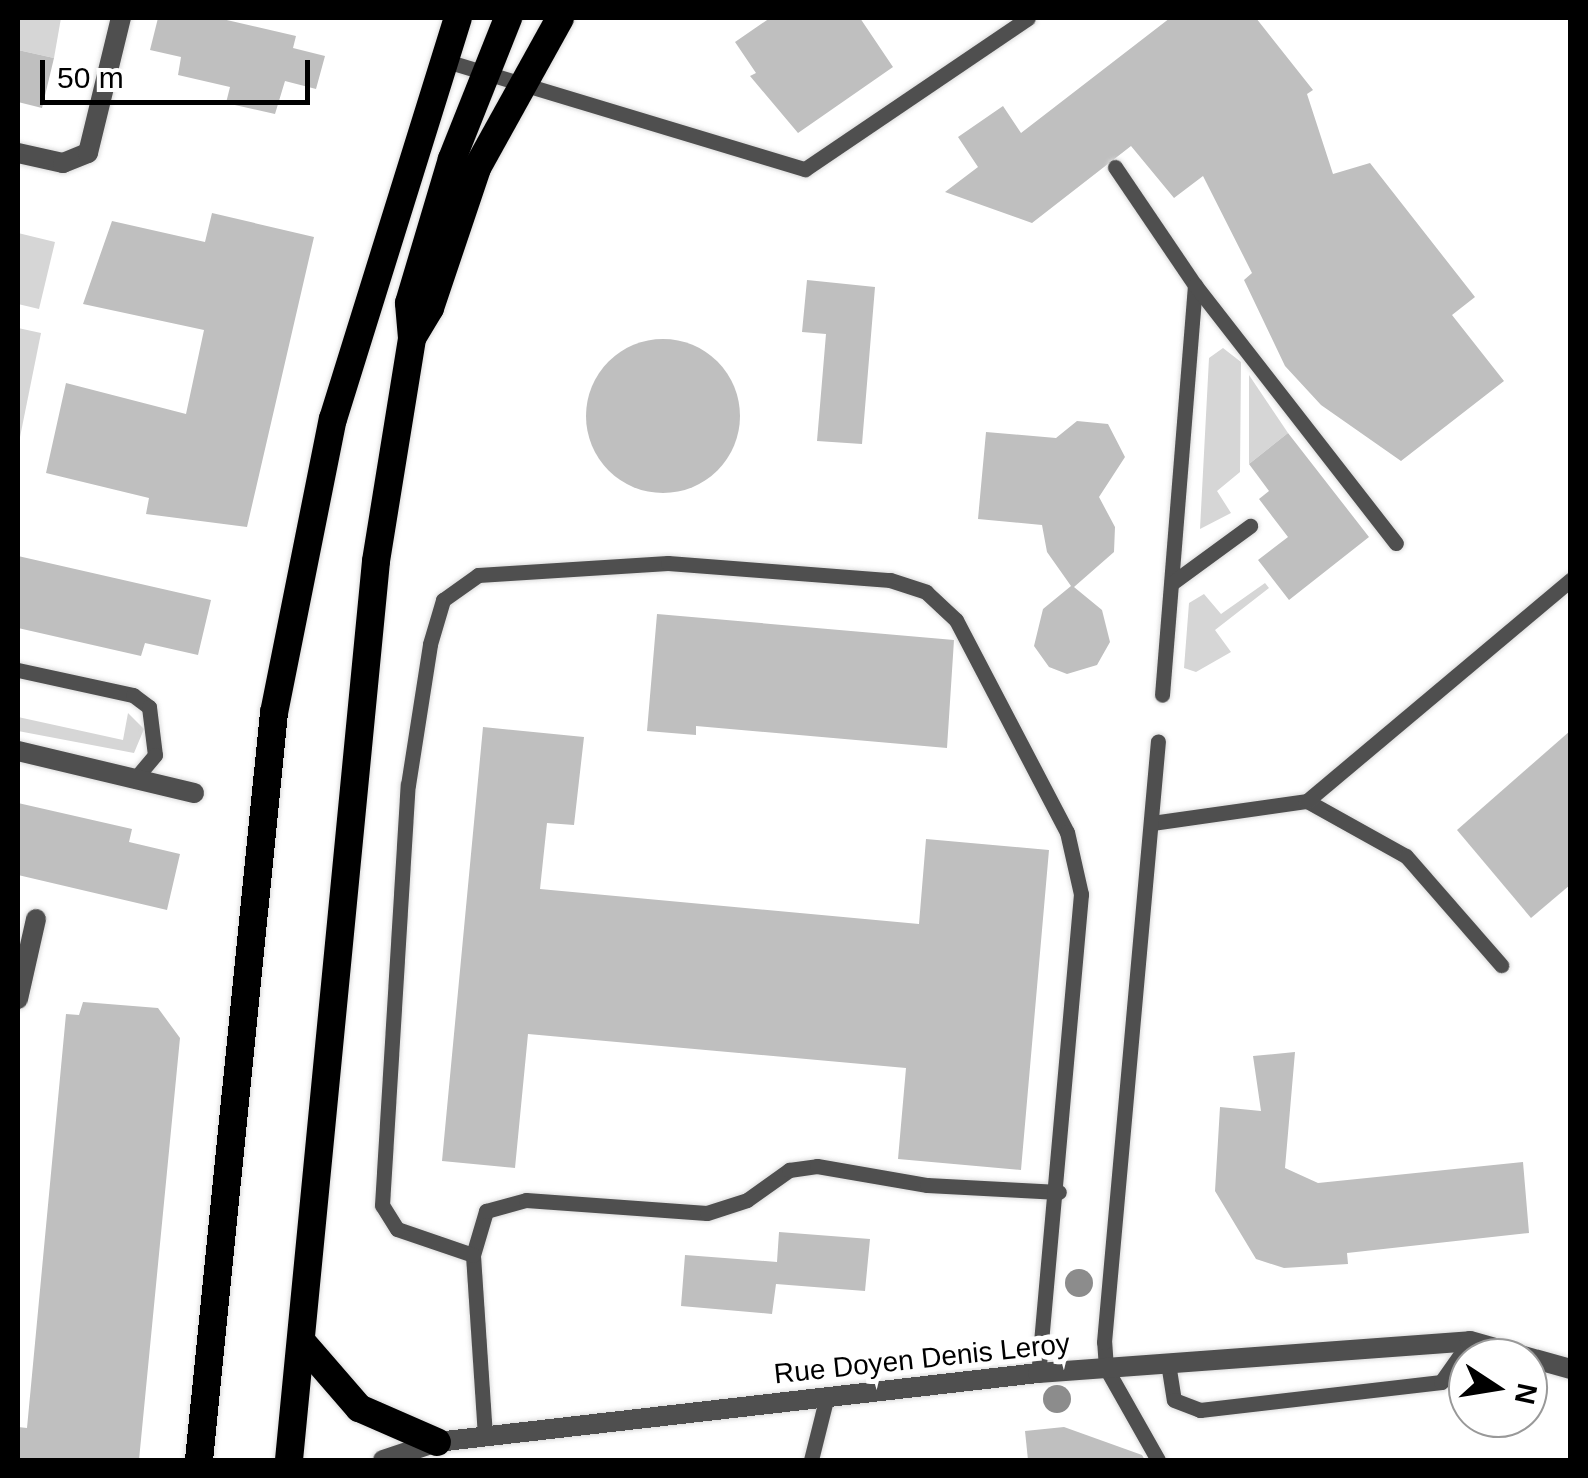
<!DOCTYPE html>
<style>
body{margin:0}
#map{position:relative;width:1588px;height:1478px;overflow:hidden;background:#fff;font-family:Helvetica,sans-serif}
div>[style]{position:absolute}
.green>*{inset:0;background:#d6d6d6}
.building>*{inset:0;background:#bfbfbf}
.round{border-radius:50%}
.roads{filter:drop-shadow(0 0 2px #dbdbdb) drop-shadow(0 0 2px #dbdbdb)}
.service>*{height:15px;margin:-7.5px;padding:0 7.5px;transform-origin:7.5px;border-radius:7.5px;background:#4f4f4f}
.minor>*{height:20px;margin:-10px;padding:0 10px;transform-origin:10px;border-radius:10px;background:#4f4f4f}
.tertiary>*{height:20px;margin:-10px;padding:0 10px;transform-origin:10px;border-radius:10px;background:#4f4f4f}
.trunk>*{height:28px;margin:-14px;padding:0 14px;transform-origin:14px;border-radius:14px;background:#000}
.trees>*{width:28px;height:28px;margin:-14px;border-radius:50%;background:#8c8c8c}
span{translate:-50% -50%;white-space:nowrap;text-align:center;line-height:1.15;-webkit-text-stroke:10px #fff;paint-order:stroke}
.street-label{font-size:28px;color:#000}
.frame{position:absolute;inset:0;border:20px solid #000;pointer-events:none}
.north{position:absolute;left:1448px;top:1338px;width:100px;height:100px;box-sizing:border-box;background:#fff;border:2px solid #999;border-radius:50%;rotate:102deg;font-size:28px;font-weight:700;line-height:40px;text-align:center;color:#000}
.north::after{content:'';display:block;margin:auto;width:35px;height:45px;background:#000;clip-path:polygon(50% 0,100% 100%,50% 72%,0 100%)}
.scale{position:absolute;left:40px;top:60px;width:270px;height:45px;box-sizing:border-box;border:5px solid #000;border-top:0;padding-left:12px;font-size:30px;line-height:35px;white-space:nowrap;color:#000;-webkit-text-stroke:8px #fff;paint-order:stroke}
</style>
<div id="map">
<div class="green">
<div style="clip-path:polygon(18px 18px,61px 18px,54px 58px,18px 50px)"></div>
<div style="clip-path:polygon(18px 233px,55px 242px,39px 309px,18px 304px)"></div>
<div style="clip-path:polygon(18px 328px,41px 333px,18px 447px)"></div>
<div style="clip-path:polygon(1223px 348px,1241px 362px,1240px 472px,1217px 491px,1231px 513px,1200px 529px,1209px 358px)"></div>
<div style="clip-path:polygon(1249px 375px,1288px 433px,1249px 464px)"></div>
<div style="clip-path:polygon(1265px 583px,1269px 588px,1215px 630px,1231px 652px,1196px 672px,1184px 668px,1189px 603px,1204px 594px,1221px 614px)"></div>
<div style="clip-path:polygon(128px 713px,144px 729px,134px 753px,18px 731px,18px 717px,123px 740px)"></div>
</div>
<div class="building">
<div style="clip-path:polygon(158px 18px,218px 18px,296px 36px,293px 48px,325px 56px,316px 89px,285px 81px,275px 114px,226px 103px,230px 87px,178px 75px,181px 57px,150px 50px)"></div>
<div style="clip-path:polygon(770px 18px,860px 18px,893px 67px,798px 133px,750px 76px,756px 73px,735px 42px)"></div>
<div style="clip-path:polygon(1170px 18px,1256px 18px,1313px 90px,1307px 94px,1333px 174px,1370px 163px,1475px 297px,1452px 315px,1504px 381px,1401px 461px,1321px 405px,1285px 366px,1244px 280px,1252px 273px,1203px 176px,1174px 198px,1131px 146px,1032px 223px,945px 192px,978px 167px,958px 137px,1003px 106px,1021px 133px)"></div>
<div style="clip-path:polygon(18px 50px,54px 58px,42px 108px,18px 102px)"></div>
<div style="clip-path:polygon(212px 213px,314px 237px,247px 527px,146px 514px,149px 498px,46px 473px,66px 383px,186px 414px,204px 330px,83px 304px,112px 221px,205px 242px)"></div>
<div style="clip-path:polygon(807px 280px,875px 287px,862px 444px,817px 441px,826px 334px,802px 332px)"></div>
<div class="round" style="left:586px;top:339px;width:154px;height:154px"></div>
<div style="clip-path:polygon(1077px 421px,1108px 424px,1125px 457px,1099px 497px,1115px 527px,1114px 552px,1074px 587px,1102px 610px,1110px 642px,1097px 665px,1067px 674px,1049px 667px,1034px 646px,1043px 609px,1071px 586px,1047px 552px,1042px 525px,978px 519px,986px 432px,1056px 438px)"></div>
<div style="clip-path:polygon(1288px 433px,1369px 537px,1289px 600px,1258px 560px,1288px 537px,1259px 499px,1269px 491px,1249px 464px)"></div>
<div style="clip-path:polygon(18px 556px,211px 600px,198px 655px,145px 643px,141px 656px,18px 628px)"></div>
<div style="clip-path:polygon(657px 614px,954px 640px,947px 748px,696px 726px,696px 735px,647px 731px)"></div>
<div style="clip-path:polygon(483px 727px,584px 737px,574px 825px,547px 823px,540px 889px,919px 924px,926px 839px,1049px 850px,1021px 1170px,898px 1159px,906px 1068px,528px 1034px,515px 1168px,442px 1161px)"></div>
<div style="clip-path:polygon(1570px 731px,1570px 885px,1531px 918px,1457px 830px)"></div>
<div style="clip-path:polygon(18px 803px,132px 829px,129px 842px,180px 854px,167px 910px,18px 875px)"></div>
<div style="clip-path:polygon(83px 1002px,158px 1008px,180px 1038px,139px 1460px,18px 1460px,18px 1427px,27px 1428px,66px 1014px,79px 1015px)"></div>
<div style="clip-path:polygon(1295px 1052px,1285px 1168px,1318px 1183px,1523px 1162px,1529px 1233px,1347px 1253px,1348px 1264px,1284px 1268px,1256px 1259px,1215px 1191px,1220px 1107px,1261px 1111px,1253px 1056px)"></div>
<div style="clip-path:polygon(779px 1232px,870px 1239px,865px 1291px,776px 1284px,772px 1314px,681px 1306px,685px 1255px,777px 1262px)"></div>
<div style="clip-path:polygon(1064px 1427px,1142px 1455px,1145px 1460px,1028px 1460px,1025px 1431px)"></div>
</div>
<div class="roads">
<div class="service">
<div style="left:443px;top:60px;width:378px;rotate:16.8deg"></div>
<div style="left:805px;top:169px;width:269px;rotate:-34.1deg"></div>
<div style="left:1115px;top:167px;width:143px;rotate:55.9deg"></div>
<div style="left:1195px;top:285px;width:411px;rotate:94.6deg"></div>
<div style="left:1195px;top:285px;width:327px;rotate:52.1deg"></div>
<div style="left:1172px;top:583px;width:97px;rotate:-36.2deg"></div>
<div style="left:18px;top:670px;width:118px;rotate:12.3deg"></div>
<div style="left:133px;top:695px;width:20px;rotate:37deg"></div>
<div style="left:149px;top:707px;width:48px;rotate:82.9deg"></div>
<div style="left:155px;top:755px;width:33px;rotate:130deg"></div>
<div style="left:1307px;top:801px;width:113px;rotate:29.1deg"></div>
<div style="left:1406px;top:856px;width:145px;rotate:48.9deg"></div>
<div style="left:1152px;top:823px;width:157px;rotate:-8.1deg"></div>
<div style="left:1307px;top:801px;width:344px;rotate:-40deg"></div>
<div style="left:473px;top:1255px;width:46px;rotate:-73.5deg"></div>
<div style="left:486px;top:1211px;width:41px;rotate:-15.4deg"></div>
<div style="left:526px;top:1200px;width:181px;rotate:4.1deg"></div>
<div style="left:707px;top:1213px;width:42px;rotate:-18deg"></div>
<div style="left:747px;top:1200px;width:52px;rotate:-35.5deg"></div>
<div style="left:789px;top:1170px;width:28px;rotate:-8deg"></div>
<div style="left:817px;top:1166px;width:112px;rotate:9.8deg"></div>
<div style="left:927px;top:1185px;width:132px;rotate:3deg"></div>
<div style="left:1168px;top:1363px;width:37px;rotate:81deg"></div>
<div style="left:1174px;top:1400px;width:28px;rotate:21deg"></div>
<div style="left:1200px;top:1410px;width:243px;rotate:-6.6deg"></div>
<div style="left:1441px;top:1382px;width:50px;rotate:-54.7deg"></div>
<div style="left:485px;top:1436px;width:181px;rotate:-93.8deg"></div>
<div style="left:473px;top:1255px;width:80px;rotate:-161.1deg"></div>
<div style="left:397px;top:1229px;width:28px;rotate:-122deg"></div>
<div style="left:382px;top:1205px;width:421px;rotate:-86.5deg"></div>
<div style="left:408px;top:785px;width:143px;rotate:-81.1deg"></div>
<div style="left:430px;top:644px;width:46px;rotate:-73.5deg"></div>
<div style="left:443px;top:600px;width:43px;rotate:-35.5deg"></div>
<div style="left:478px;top:575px;width:190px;rotate:-3.6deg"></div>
<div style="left:668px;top:563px;width:223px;rotate:4.4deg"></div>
<div style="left:890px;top:580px;width:38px;rotate:18deg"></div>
<div style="left:926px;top:592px;width:41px;rotate:43deg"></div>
<div style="left:956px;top:620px;width:239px;rotate:62.4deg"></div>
<div style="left:1067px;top:832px;width:64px;rotate:77.3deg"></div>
<div style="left:1081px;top:894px;width:481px;rotate:95.1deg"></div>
<div style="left:811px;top:1460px;width:66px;rotate:-76deg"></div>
<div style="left:1158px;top:1460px;width:106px;rotate:-119.5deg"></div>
<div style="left:1106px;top:1368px;width:26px;rotate:-94deg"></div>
<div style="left:1104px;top:1342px;width:603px;rotate:-84.87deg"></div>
</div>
<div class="minor">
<div style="left:18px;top:153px;width:46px;rotate:12.5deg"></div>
<div style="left:63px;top:163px;width:27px;rotate:-22deg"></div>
<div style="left:88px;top:153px;width:139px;rotate:-76.3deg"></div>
<div style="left:18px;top:751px;width:181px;rotate:13.4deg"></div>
<div style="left:18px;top:999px;width:82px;rotate:-77.3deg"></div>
</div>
<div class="tertiary">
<div style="left:383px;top:1460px;width:57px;rotate:-18.4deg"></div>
<div style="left:437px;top:1442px;width:605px;rotate:-6.55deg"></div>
<div style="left:1038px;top:1373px;width:433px;rotate:-4.2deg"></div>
<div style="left:1470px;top:1341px;width:104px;rotate:15.6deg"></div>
</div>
<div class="trunk">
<div style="left:412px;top:338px;width:35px;rotate:-59deg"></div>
<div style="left:430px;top:308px;width:148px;rotate:-71.4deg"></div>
<div style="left:477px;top:168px;width:171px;rotate:-61deg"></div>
<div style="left:301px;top:1341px;width:89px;rotate:49.1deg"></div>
<div style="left:359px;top:1408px;width:85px;rotate:23.6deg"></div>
<div style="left:199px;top:1460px;width:751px;rotate:-84.27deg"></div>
<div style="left:274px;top:713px;width:300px;rotate:-78.7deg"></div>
<div style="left:333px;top:419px;width:420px;rotate:-72.7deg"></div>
<div style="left:289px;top:1460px;width:903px;rotate:-84.47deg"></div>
<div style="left:376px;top:561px;width:226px;rotate:-80.8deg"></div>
<div style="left:412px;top:338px;width:35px;rotate:-95deg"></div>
<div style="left:409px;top:303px;width:150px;rotate:-73.4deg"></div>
<div style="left:452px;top:159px;width:152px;rotate:-68.3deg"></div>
</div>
</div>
<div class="trees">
<div style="left:1079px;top:1283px"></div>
<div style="left:1057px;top:1399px"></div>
</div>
<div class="street-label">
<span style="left:922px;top:1359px;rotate:-6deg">Rue Doyen Denis Leroy</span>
</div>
<div class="frame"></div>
<div class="north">N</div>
<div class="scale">50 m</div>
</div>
